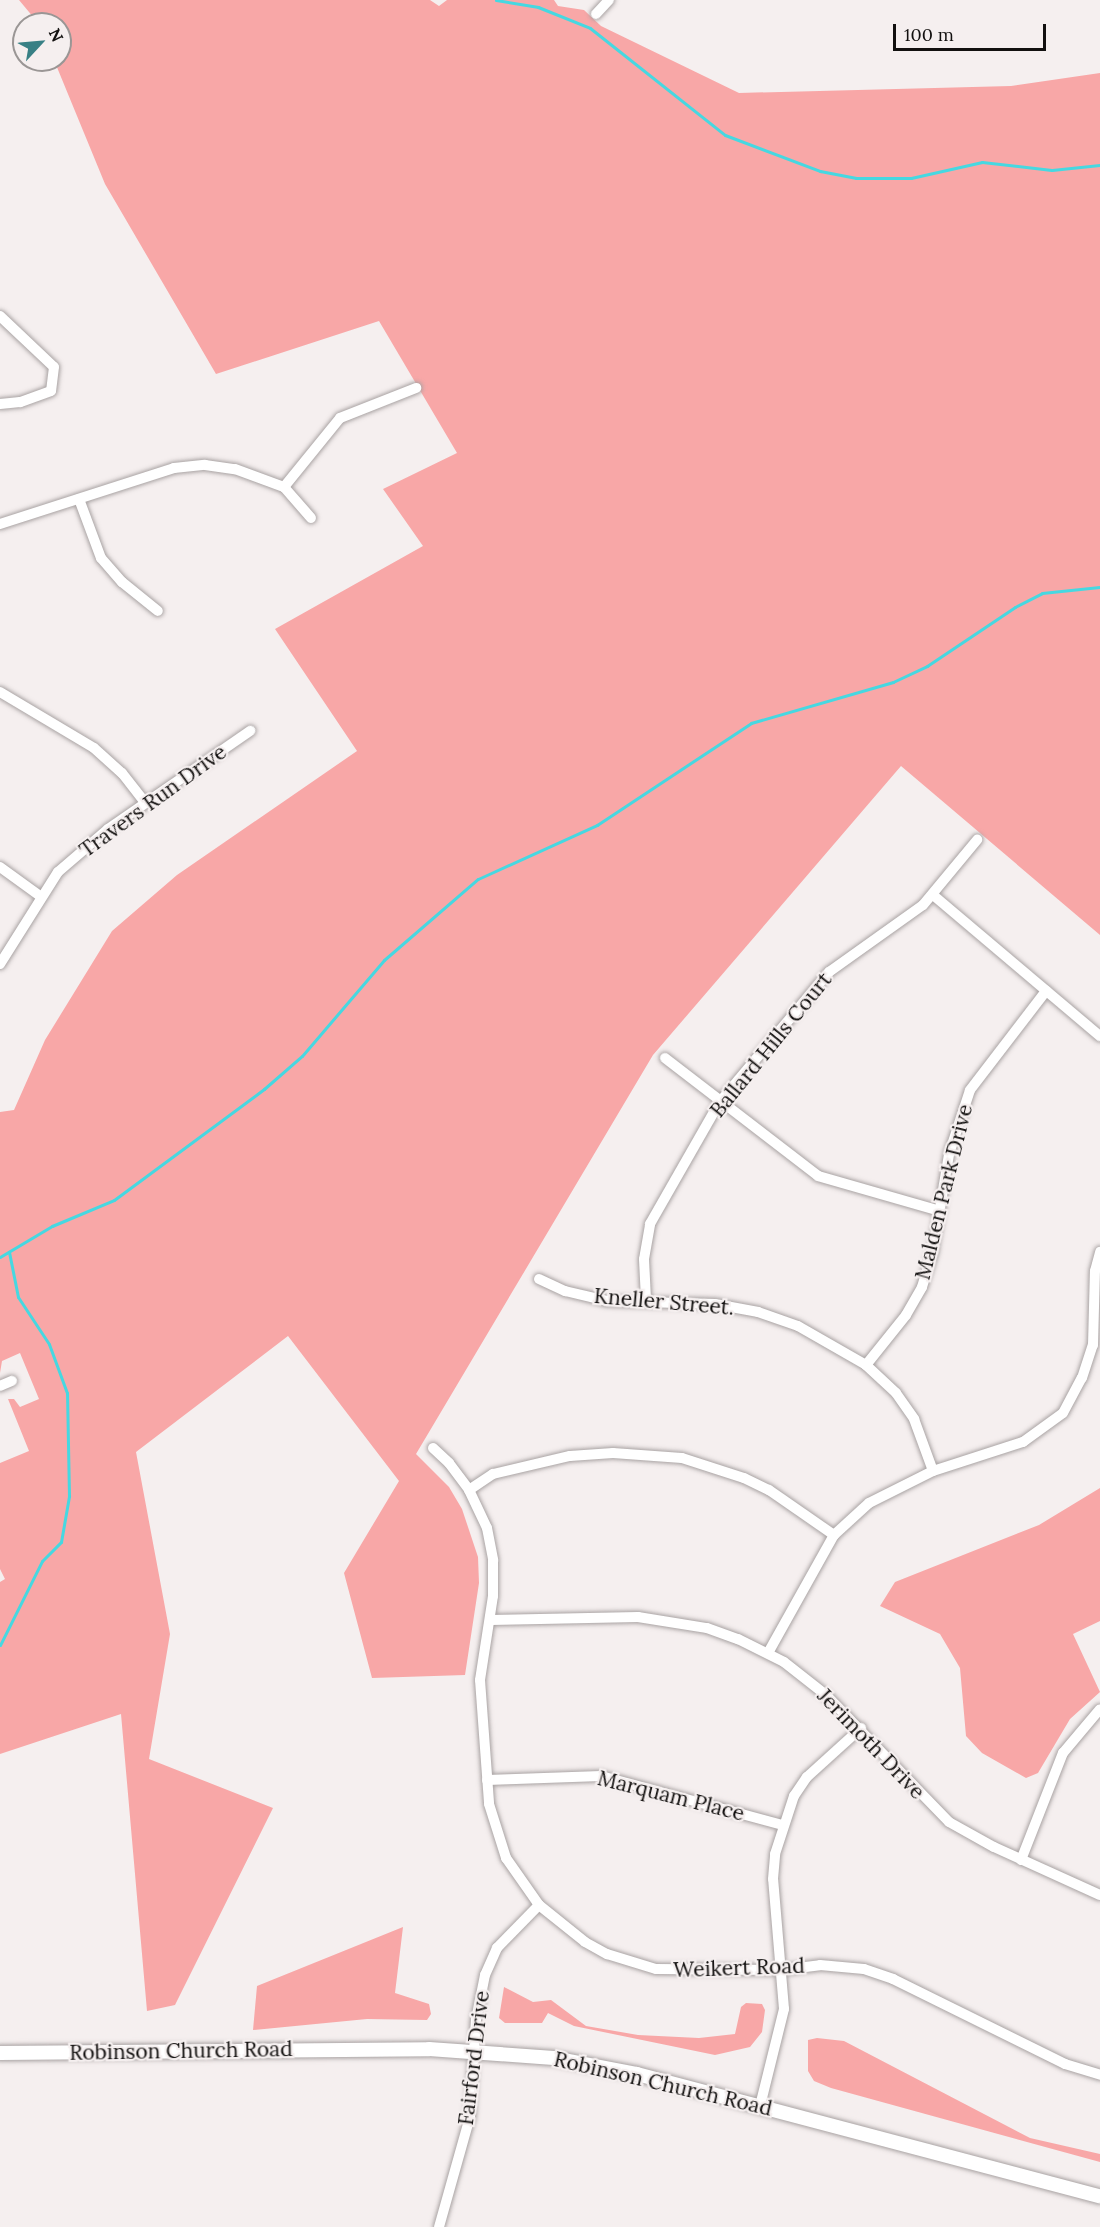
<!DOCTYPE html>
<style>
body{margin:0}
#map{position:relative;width:1100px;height:2227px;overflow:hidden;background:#f5efef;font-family:Lora,serif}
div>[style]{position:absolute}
.forest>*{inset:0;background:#f8a7a7}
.stream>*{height:3px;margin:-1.5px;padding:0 1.5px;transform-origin:1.5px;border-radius:1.5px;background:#46d8e1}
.roads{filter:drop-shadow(0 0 2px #a9a3a3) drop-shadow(0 0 2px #a9a3a3)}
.minor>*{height:10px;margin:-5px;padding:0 5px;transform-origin:5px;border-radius:5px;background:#fff}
.tertiary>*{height:14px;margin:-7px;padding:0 7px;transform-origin:7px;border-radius:7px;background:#fff}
span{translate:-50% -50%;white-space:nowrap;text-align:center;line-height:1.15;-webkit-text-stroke:4.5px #f5efef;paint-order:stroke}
.street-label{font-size:21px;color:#12100f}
.north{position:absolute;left:12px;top:12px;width:60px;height:60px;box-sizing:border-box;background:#f5efef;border:2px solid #9a9695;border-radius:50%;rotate:64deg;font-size:16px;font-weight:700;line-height:24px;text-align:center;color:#12100f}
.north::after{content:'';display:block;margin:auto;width:21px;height:27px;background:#388085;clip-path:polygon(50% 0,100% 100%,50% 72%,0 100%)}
.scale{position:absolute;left:893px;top:24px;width:153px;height:27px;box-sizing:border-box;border:3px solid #12100f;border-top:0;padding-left:8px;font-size:18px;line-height:21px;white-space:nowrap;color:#12100f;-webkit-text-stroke:4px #f5efef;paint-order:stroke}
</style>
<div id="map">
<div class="forest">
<div style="clip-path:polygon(19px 0,430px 0,439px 6px,447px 0,554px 0,558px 6px,584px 10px,601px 26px,739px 93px,1011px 86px,1100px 73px,1100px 935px,901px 766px,653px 1055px,416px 1454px,449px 1487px,462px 1509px,478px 1557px,479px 1583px,465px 1675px,372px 1678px,344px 1573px,399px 1481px,288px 1336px,136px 1452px,170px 1634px,149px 1759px,273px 1808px,175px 2005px,147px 2011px,121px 1714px,0 1754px,0 1582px,5px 1579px,0 1569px,0 1463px,29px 1451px,8px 1399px,14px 1399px,20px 1407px,39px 1399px,20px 1353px,2px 1361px,0 1373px,0 1112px,14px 1110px,45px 1040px,112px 931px,177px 875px,357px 751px,275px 629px,423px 546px,383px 489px,457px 453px,379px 321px,216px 374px,105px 184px,54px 60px,60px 60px,60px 24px,39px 24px)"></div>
<div style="clip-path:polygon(1100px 1488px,1100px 1621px,1073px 1634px,1100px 1692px,1070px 1719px,1038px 1773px,1026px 1778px,982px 1753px,966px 1736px,960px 1668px,940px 1634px,880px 1606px,895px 1582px,1039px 1525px)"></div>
<div style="clip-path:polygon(403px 1927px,395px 1993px,429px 2004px,431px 2014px,427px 2020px,367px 2019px,253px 2030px,257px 1986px)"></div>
<div style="clip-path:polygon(504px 1987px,533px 2002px,551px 2000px,586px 2026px,638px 2035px,699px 2038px,735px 2034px,741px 2007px,746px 2003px,762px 2004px,765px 2010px,762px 2032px,750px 2047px,715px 2055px,574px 2026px,548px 2013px,542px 2023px,505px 2023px,499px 2018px)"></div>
<div style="clip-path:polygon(817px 2038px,844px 2041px,1030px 2138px,1100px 2154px,1100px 2162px,831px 2088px,814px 2081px,808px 2071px,808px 2040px)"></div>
</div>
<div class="stream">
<div style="left:496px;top:0;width:43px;rotate:9.5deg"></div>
<div style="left:538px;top:7px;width:56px;rotate:22deg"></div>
<div style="left:590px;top:28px;width:172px;rotate:38.4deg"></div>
<div style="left:725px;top:135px;width:102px;rotate:20.8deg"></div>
<div style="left:820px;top:171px;width:37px;rotate:11deg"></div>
<div style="left:856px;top:178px;width:55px"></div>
<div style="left:911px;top:178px;width:73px;rotate:-12.7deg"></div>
<div style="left:982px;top:162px;width:70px;rotate:6.5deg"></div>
<div style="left:1052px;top:170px;width:48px;rotate:-5.9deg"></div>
<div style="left:0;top:1257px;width:61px;rotate:-30.8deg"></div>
<div style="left:52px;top:1226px;width:67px;rotate:-22.8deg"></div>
<div style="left:114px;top:1200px;width:187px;rotate:-36.5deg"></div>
<div style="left:264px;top:1089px;width:50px;rotate:-41deg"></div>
<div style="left:302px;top:1056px;width:126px;rotate:-49.5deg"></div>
<div style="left:384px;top:960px;width:124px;rotate:-40.8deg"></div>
<div style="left:478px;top:879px;width:131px;rotate:-24.4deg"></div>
<div style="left:597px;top:825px;width:185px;rotate:-33.5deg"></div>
<div style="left:751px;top:723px;width:148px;rotate:-16.1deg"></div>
<div style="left:893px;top:682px;width:38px;rotate:-25deg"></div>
<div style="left:927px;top:666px;width:106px;rotate:-33.8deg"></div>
<div style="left:1015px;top:607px;width:30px;rotate:-27deg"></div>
<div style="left:1042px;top:593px;width:58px;rotate:-5.9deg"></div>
<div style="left:0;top:1645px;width:94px;rotate:-63.4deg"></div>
<div style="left:42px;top:1561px;width:27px;rotate:-45deg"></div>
<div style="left:61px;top:1542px;width:47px;rotate:-80.1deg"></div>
<div style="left:69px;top:1496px;width:103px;rotate:-91.1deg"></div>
<div style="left:67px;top:1393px;width:52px;rotate:-110.2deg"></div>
<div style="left:49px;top:1344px;width:56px;rotate:-123.4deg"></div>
<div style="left:18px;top:1297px;width:46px;rotate:-101.3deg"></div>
</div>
<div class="roads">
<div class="minor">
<div style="left:596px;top:14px;width:19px;rotate:-47deg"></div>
<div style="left:0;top:316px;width:74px;rotate:43.4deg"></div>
<div style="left:54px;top:367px;width:24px;rotate:97deg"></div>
<div style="left:51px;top:391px;width:33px;rotate:160deg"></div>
<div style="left:20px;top:402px;width:20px;rotate:174deg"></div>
<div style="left:284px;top:487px;width:89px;rotate:-50.9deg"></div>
<div style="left:340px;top:418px;width:82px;rotate:-21.5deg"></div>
<div style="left:79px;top:499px;width:63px;rotate:69.6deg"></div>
<div style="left:101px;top:558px;width:32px;rotate:49deg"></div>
<div style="left:122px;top:582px;width:46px;rotate:38.9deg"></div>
<div style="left:0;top:524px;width:183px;rotate:-17.8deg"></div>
<div style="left:174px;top:468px;width:31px;rotate:-6deg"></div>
<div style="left:205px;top:465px;width:30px;rotate:8deg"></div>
<div style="left:235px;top:469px;width:52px;rotate:20.2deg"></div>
<div style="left:284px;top:487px;width:41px;rotate:48.9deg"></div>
<div style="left:0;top:692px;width:109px;rotate:30.8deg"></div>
<div style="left:94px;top:748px;width:38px;rotate:42deg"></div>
<div style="left:122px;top:773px;width:37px;rotate:52deg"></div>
<div style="left:0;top:867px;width:49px;rotate:35.9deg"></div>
<div style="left:933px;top:895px;width:219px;rotate:40.2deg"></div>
<div style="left:0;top:964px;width:109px;rotate:-57.8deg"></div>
<div style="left:58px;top:872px;width:66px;rotate:-40.7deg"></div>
<div style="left:108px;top:829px;width:173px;rotate:-34.6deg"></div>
<div style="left:665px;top:1058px;width:193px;rotate:37.6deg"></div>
<div style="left:818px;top:1176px;width:127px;rotate:16deg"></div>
<div style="left:539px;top:1279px;width:29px;rotate:25deg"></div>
<div style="left:565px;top:1291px;width:43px;rotate:13.4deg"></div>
<div style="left:607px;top:1301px;width:108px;rotate:1.6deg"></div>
<div style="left:715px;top:1304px;width:44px;rotate:10.5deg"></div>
<div style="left:758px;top:1312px;width:42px;rotate:19.3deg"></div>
<div style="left:798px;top:1326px;width:78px;rotate:29.8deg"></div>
<div style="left:866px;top:1365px;width:41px;rotate:43deg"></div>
<div style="left:896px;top:1393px;width:32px;rotate:55deg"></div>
<div style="left:914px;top:1419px;width:55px;rotate:69.9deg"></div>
<div style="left:646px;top:1299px;width:40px;rotate:-92.9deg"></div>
<div style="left:644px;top:1259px;width:36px;rotate:-80deg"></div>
<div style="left:650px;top:1224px;width:139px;rotate:-60.3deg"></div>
<div style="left:719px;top:1103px;width:171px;rotate:-50deg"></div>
<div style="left:829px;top:972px;width:115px;rotate:-35.5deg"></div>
<div style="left:923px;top:905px;width:85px;rotate:-50.3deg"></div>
<div style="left:866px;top:1365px;width:64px;rotate:-51.3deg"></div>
<div style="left:906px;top:1315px;width:32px;rotate:-60deg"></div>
<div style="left:922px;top:1287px;width:39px;rotate:-73deg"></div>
<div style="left:933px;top:1250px;width:97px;rotate:-80.5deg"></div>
<div style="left:949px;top:1154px;width:67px;rotate:-71.8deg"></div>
<div style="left:970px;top:1090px;width:125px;rotate:-52.5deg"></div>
<div style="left:0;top:1386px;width:13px;rotate:-23deg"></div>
<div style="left:433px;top:1448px;width:22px;rotate:43deg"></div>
<div style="left:449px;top:1463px;width:34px;rotate:53deg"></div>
<div style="left:469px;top:1490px;width:42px;rotate:64.7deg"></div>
<div style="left:487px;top:1528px;width:33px;rotate:79deg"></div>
<div style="left:493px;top:1560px;width:36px;rotate:90deg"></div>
<div style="left:493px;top:1596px;width:85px;rotate:98.8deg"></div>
<div style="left:480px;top:1680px;width:124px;rotate:85.8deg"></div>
<div style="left:489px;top:1804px;width:57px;rotate:72.5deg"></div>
<div style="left:506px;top:1858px;width:57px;rotate:54.9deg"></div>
<div style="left:539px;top:1905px;width:59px;rotate:38.8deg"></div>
<div style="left:585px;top:1942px;width:25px;rotate:29deg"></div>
<div style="left:607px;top:1954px;width:51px;rotate:17deg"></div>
<div style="left:656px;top:1969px;width:125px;rotate:0.5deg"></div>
<div style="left:781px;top:1970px;width:39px;rotate:-7deg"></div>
<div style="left:820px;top:1965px;width:44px;rotate:5.2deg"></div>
<div style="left:864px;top:1969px;width:31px;rotate:19deg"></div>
<div style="left:893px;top:1979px;width:192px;rotate:26.3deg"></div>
<div style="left:1065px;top:2064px;width:37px;rotate:17deg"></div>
<div style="left:469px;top:1490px;width:29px;rotate:-34deg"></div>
<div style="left:493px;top:1474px;width:79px;rotate:-13.2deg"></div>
<div style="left:570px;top:1456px;width:43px;rotate:-4deg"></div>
<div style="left:613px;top:1453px;width:69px;rotate:4.1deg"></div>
<div style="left:682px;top:1458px;width:65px;rotate:17.9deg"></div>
<div style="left:744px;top:1478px;width:28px;rotate:26deg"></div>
<div style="left:769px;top:1490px;width:79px;rotate:34.7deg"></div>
<div style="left:491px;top:1620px;width:147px;rotate:-1.2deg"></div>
<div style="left:638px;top:1617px;width:70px;rotate:9.1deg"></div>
<div style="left:707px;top:1628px;width:33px;rotate:20deg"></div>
<div style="left:738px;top:1639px;width:51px;rotate:26.6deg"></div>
<div style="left:784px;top:1662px;width:53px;rotate:38.2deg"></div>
<div style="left:826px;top:1695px;width:177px;rotate:45.9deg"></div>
<div style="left:949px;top:1822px;width:51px;rotate:29.1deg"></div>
<div style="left:994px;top:1847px;width:116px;rotate:24.4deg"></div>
<div style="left:768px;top:1653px;width:135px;rotate:-60.8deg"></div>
<div style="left:834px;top:1535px;width:47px;rotate:-42.4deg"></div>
<div style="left:869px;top:1503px;width:72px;rotate:-26.6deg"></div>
<div style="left:933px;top:1471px;width:95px;rotate:-17.9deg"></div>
<div style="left:1023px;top:1442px;width:49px;rotate:-35.9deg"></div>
<div style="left:1063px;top:1413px;width:40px;rotate:-62deg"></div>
<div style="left:1082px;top:1378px;width:35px;rotate:-72deg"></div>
<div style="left:1093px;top:1345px;width:74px;rotate:-88.5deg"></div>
<div style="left:1095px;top:1271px;width:20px;rotate:-75deg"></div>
<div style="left:487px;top:1780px;width:114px;rotate:-2deg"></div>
<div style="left:601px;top:1776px;width:188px;rotate:15.1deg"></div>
<div style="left:1021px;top:1860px;width:115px;rotate:-68.6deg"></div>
<div style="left:1063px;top:1753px;width:57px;rotate:-49.9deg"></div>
<div style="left:760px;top:2106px;width:100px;rotate:-76.1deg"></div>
<div style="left:784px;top:2009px;width:130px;rotate:-94.8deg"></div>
<div style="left:773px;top:1879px;width:25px;rotate:-85deg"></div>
<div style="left:775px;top:1854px;width:61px;rotate:-71.9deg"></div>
<div style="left:794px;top:1796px;width:23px;rotate:-56deg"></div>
<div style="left:807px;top:1777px;width:73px;rotate:-42.2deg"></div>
<div style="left:439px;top:2227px;width:114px;rotate:-74.3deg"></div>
<div style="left:470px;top:2117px;width:97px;rotate:-86.5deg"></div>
<div style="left:476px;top:2020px;width:46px;rotate:-78.7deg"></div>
<div style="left:485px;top:1975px;width:30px;rotate:-66deg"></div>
<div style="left:497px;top:1948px;width:60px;rotate:-45.7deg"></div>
</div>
<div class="tertiary">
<div style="left:0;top:2053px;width:429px;rotate:-0.5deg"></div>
<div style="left:429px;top:2049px;width:125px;rotate:4.1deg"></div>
<div style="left:554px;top:2058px;width:85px;rotate:10.9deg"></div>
<div style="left:637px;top:2074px;width:479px;rotate:14.8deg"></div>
</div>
</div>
<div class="street-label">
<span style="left:153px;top:801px;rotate:-36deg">Travers Run Drive</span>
<span style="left:771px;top:1045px;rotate:-51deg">Ballard Hills Court</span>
<span style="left:944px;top:1192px;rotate:-76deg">Malden Park Drive</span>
<span style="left:664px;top:1302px;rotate:5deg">Kneller Street.</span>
<span style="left:871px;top:1744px;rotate:46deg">Jerimoth Drive</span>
<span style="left:671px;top:1796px;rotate:14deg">Marquam Place</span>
<span style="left:739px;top:1968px;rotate:-2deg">Weikert Road</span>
<span style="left:181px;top:2051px;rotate:-1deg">Robinson Church Road</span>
<span style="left:474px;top:2058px;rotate:-83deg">Fairford Drive</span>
<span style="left:663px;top:2084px;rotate:13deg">Robinson Church Road</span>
</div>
<div class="north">N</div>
<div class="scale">100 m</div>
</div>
